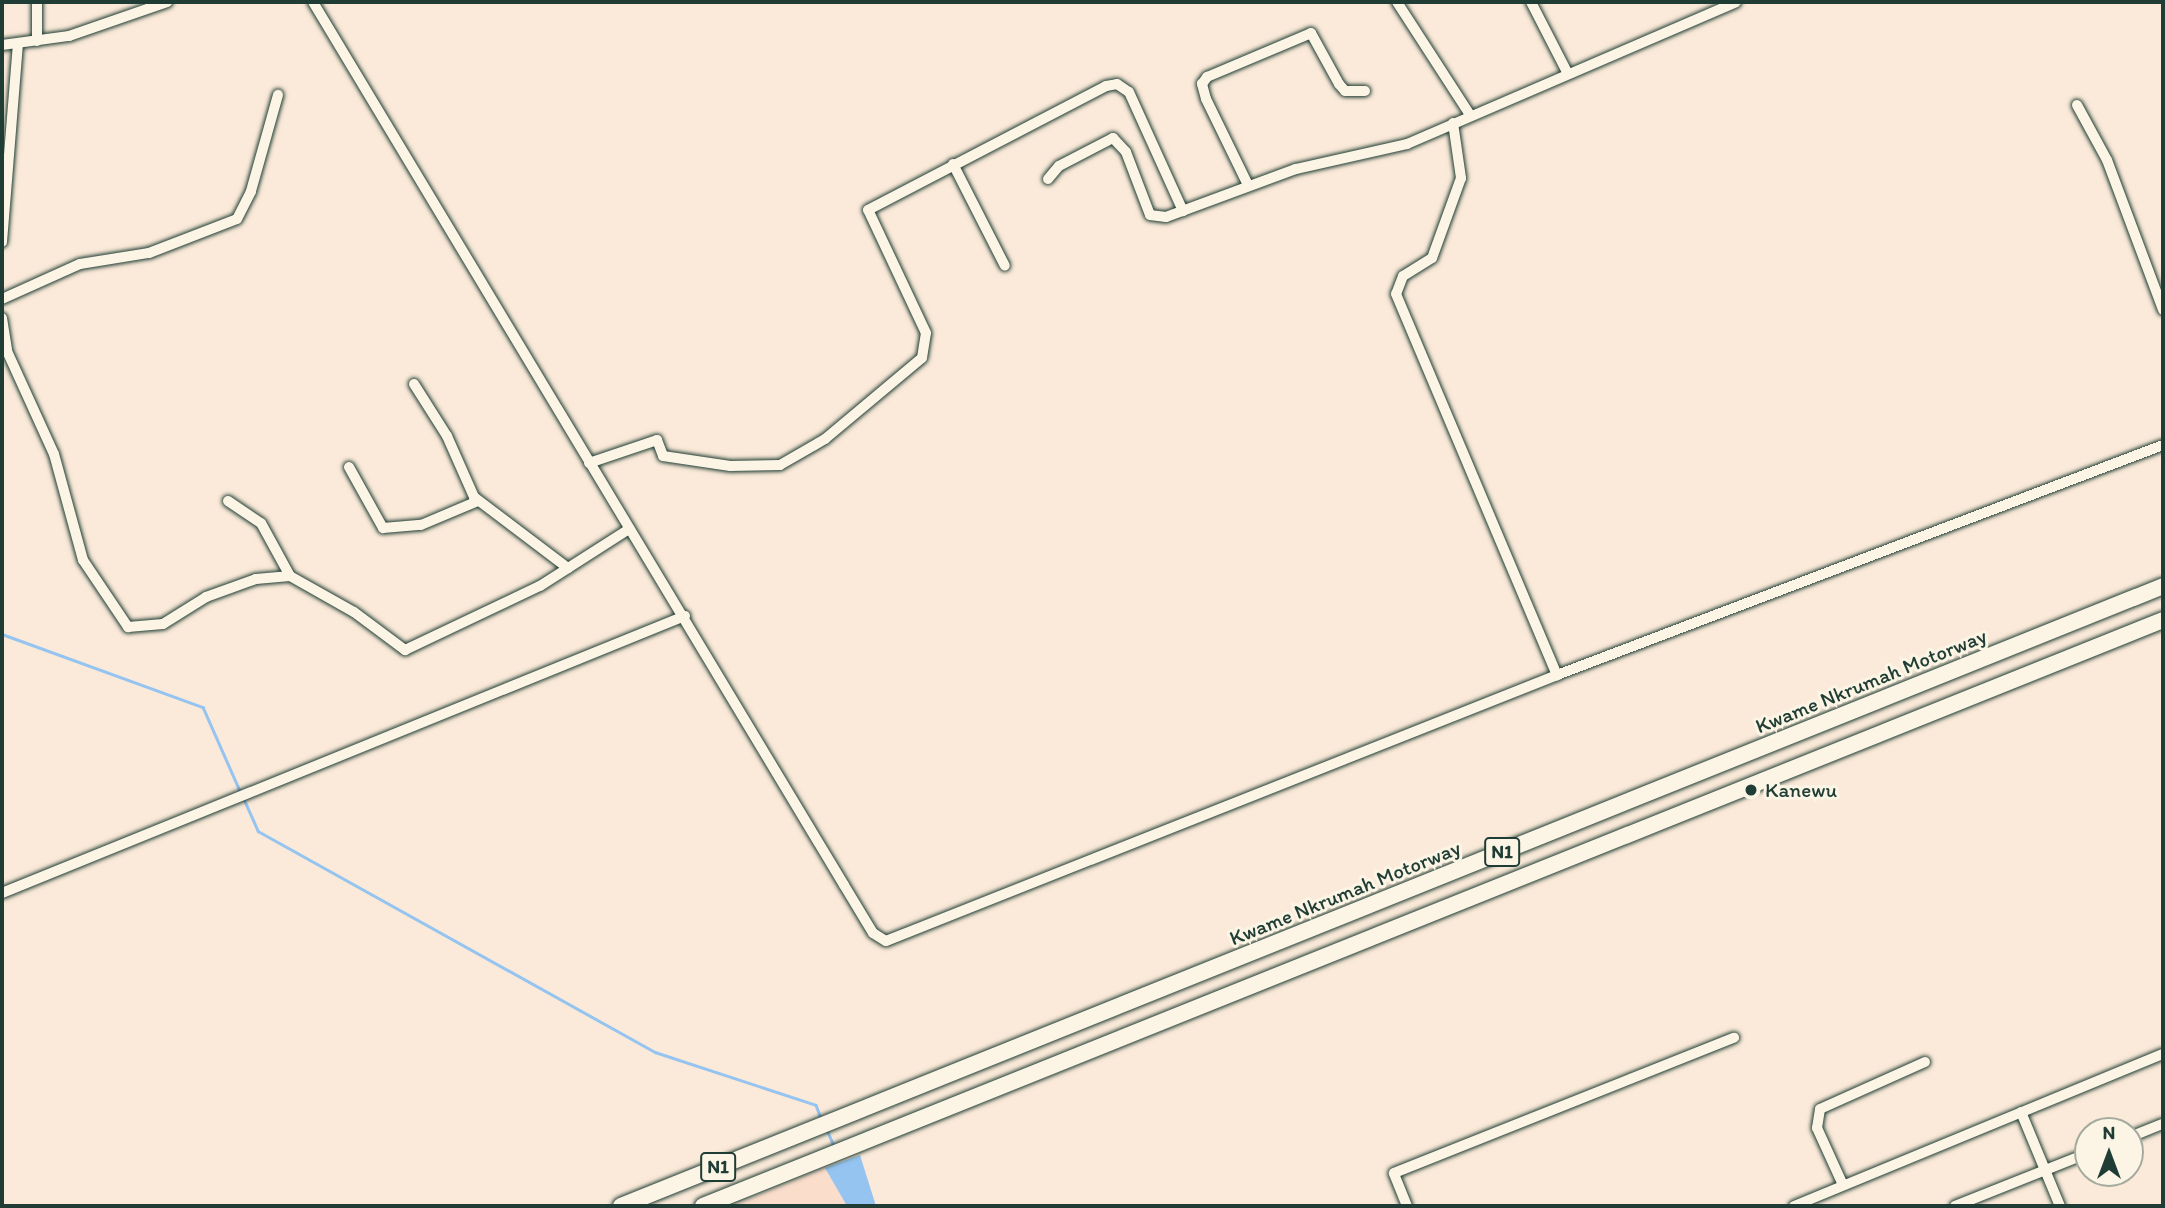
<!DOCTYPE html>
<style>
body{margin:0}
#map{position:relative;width:2165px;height:1208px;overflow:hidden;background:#fbead9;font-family:Itim,sans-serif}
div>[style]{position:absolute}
.built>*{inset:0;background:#faddcb}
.water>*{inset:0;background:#96c4f0}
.stream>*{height:2.5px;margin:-1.25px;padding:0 1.25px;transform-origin:1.25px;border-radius:1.25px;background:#96c4f0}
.roads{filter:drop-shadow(0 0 2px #1f3d34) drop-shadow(0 0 2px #1f3d34)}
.minor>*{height:10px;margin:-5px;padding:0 5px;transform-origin:5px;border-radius:5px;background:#fcf5e5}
.highway>*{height:16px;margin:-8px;padding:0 8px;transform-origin:8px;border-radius:8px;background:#fcf5e5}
.dots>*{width:19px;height:19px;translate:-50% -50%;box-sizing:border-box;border:4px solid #fcf5e5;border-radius:50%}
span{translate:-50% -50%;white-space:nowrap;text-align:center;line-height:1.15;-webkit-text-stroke:6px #fcf5e5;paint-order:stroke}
.shield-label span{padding:2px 5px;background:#fcf5e5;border:2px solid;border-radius:5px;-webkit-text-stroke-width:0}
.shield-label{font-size:19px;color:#1f3d34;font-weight:700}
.street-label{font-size:21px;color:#1f3d34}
.poi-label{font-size:21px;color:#1f3d34}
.left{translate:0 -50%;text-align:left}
.frame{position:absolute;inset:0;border:4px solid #1f3d34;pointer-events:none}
.north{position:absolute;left:2074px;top:1117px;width:70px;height:70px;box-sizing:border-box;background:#fcf5e5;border:2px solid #a4ab9e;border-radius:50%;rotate:0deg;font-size:19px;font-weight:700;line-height:28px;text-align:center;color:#1f3d34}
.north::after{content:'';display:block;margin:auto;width:24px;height:32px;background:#1f3d34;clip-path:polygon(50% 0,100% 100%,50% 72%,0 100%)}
</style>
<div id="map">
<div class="built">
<div style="clip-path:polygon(825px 1168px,847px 1206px,731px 1206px)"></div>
</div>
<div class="water">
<div style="clip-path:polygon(860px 1155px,876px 1206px,847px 1206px,825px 1168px)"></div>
</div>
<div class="stream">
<div style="left:2px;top:634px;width:214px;rotate:20deg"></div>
<div style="left:203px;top:707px;width:94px;rotate:66.2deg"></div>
<div style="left:244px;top:799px;width:35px;rotate:66deg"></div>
<div style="left:258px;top:831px;width:454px;rotate:29.1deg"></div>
<div style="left:655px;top:1052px;width:169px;rotate:18.2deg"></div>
<div style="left:816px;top:1105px;width:14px;rotate:69deg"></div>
<div style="left:827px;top:1130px;width:17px;rotate:66deg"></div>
</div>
<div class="roads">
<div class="minor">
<div style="left:37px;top:2px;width:39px;rotate:90deg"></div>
<div style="left:313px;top:2px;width:1030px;rotate:58.98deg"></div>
<div style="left:844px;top:885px;width:56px;rotate:58.9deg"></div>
<div style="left:873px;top:933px;width:15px;rotate:32deg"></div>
<div style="left:886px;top:941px;width:722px;rotate:-21.62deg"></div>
<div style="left:1557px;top:675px;width:648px;rotate:-20.78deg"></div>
<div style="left:1397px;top:2px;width:135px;rotate:57.1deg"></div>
<div style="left:1531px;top:2px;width:79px;rotate:62.8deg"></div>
<div style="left:2px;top:45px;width:68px;rotate:-7.7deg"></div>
<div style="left:69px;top:36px;width:104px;rotate:-19.1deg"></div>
<div style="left:2077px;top:105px;width:63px;rotate:61.4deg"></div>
<div style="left:2107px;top:160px;width:160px;rotate:69.5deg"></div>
<div style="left:1453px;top:123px;width:56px;rotate:81.7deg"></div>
<div style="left:1461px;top:178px;width:85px;rotate:109.9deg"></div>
<div style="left:1432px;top:258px;width:34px;rotate:148deg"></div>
<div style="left:1403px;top:276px;width:19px;rotate:111deg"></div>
<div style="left:1396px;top:294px;width:414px;rotate:67.1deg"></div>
<div style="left:953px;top:164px;width:114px;rotate:63deg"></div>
<div style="left:1048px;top:179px;width:17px;rotate:-50deg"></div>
<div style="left:1059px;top:166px;width:61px;rotate:-27.4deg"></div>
<div style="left:1113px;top:138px;width:19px;rotate:47deg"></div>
<div style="left:1126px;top:152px;width:67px;rotate:69.1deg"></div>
<div style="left:1150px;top:215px;width:16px;rotate:7deg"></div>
<div style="left:1166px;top:217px;width:139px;rotate:-20.3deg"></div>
<div style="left:1296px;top:169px;width:114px;rotate:-12.7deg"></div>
<div style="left:1407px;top:144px;width:358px;rotate:-23.3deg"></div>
<div style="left:1248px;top:185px;width:96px;rotate:-116deg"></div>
<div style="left:1206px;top:99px;width:16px;rotate:-105deg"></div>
<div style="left:1202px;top:84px;width:9px;rotate:-54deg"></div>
<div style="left:1207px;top:77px;width:113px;rotate:-22.9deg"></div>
<div style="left:1311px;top:33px;width:58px;rotate:61.2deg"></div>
<div style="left:1339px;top:84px;width:9px;rotate:49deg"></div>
<div style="left:1345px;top:91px;width:20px"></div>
<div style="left:2px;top:242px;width:199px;rotate:-85.4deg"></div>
<div style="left:2px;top:299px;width:85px;rotate:-24.2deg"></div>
<div style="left:80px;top:264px;width:70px;rotate:-9.1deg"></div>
<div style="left:149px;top:253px;width:94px;rotate:-21.1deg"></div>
<div style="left:237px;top:219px;width:31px;rotate:-63deg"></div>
<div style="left:251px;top:191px;width:100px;rotate:-74.3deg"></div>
<div style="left:2px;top:318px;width:33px;rotate:81deg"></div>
<div style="left:7px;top:351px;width:113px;rotate:65.5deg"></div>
<div style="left:54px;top:454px;width:110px;rotate:74.7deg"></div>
<div style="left:83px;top:560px;width:81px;rotate:56.1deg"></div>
<div style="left:128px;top:627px;width:35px;rotate:-5deg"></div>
<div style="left:163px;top:624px;width:51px;rotate:-32.1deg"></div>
<div style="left:206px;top:597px;width:53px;rotate:-19.8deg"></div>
<div style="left:256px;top:579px;width:34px;rotate:-5deg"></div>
<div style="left:290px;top:576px;width:73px;rotate:29.4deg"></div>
<div style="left:354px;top:612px;width:64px;rotate:36.7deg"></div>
<div style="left:405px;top:650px;width:149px;rotate:-25.4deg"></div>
<div style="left:540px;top:586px;width:106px;rotate:-32.6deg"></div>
<div style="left:414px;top:384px;width:62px;rotate:57.6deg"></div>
<div style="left:447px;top:436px;width:67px;rotate:66.1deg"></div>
<div style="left:474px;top:497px;width:118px;rotate:37.1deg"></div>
<div style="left:589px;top:463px;width:72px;rotate:-18.7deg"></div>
<div style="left:657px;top:440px;width:17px;rotate:69deg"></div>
<div style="left:663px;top:456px;width:68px;rotate:8.5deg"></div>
<div style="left:730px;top:466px;width:50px;rotate:-1.1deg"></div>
<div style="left:780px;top:465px;width:52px;rotate:-30deg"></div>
<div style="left:825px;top:439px;width:126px;rotate:-39.9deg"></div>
<div style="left:922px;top:358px;width:25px;rotate:-81deg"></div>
<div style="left:926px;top:333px;width:136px;rotate:-115.2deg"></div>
<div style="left:868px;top:210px;width:268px;rotate:-27.5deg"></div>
<div style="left:1106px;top:86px;width:11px;rotate:-10deg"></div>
<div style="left:1117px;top:84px;width:14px;rotate:34deg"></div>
<div style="left:1129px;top:92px;width:131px;rotate:65.6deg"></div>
<div style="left:349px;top:467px;width:70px;rotate:60.9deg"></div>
<div style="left:383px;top:528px;width:38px;rotate:-5deg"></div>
<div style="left:421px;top:525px;width:62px;rotate:-22.8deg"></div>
<div style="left:228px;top:501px;width:40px;rotate:34deg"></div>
<div style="left:261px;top:523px;width:60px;rotate:61.3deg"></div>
<div style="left:2px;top:893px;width:737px;rotate:-22.08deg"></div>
<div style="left:2021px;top:1112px;width:102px;rotate:67.5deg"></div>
<div style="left:2130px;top:1137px;width:35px;rotate:-22deg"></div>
<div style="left:1843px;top:1185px;width:63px;rotate:-114.5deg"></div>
<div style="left:1817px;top:1128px;width:19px;rotate:-81deg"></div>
<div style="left:1820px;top:1109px;width:115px;rotate:-24.1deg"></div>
<div style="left:1407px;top:1206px;width:35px;rotate:-112deg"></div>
<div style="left:1394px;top:1173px;width:366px;rotate:-21.7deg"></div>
<div style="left:1794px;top:1206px;width:399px;rotate:-22.4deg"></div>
<div style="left:1955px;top:1206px;width:143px;rotate:-21.7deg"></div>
</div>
<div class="highway">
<div style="left:621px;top:1206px;width:1662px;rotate:-21.9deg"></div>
<div style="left:703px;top:1206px;width:1573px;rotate:-21.87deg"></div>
</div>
</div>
<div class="dots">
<div style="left:1751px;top:790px;background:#1f3d34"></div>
</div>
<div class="shield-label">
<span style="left:1502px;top:852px">N1</span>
<span style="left:718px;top:1167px">N1</span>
</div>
<div class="street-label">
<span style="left:1871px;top:681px;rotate:-22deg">Kwame Nkrumah Motorway</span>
<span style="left:1345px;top:893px;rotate:-22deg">Kwame Nkrumah Motorway</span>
</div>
<div class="poi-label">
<span class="left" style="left:1765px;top:790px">Kanewu</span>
</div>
<div class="frame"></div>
<div class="north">N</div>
</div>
